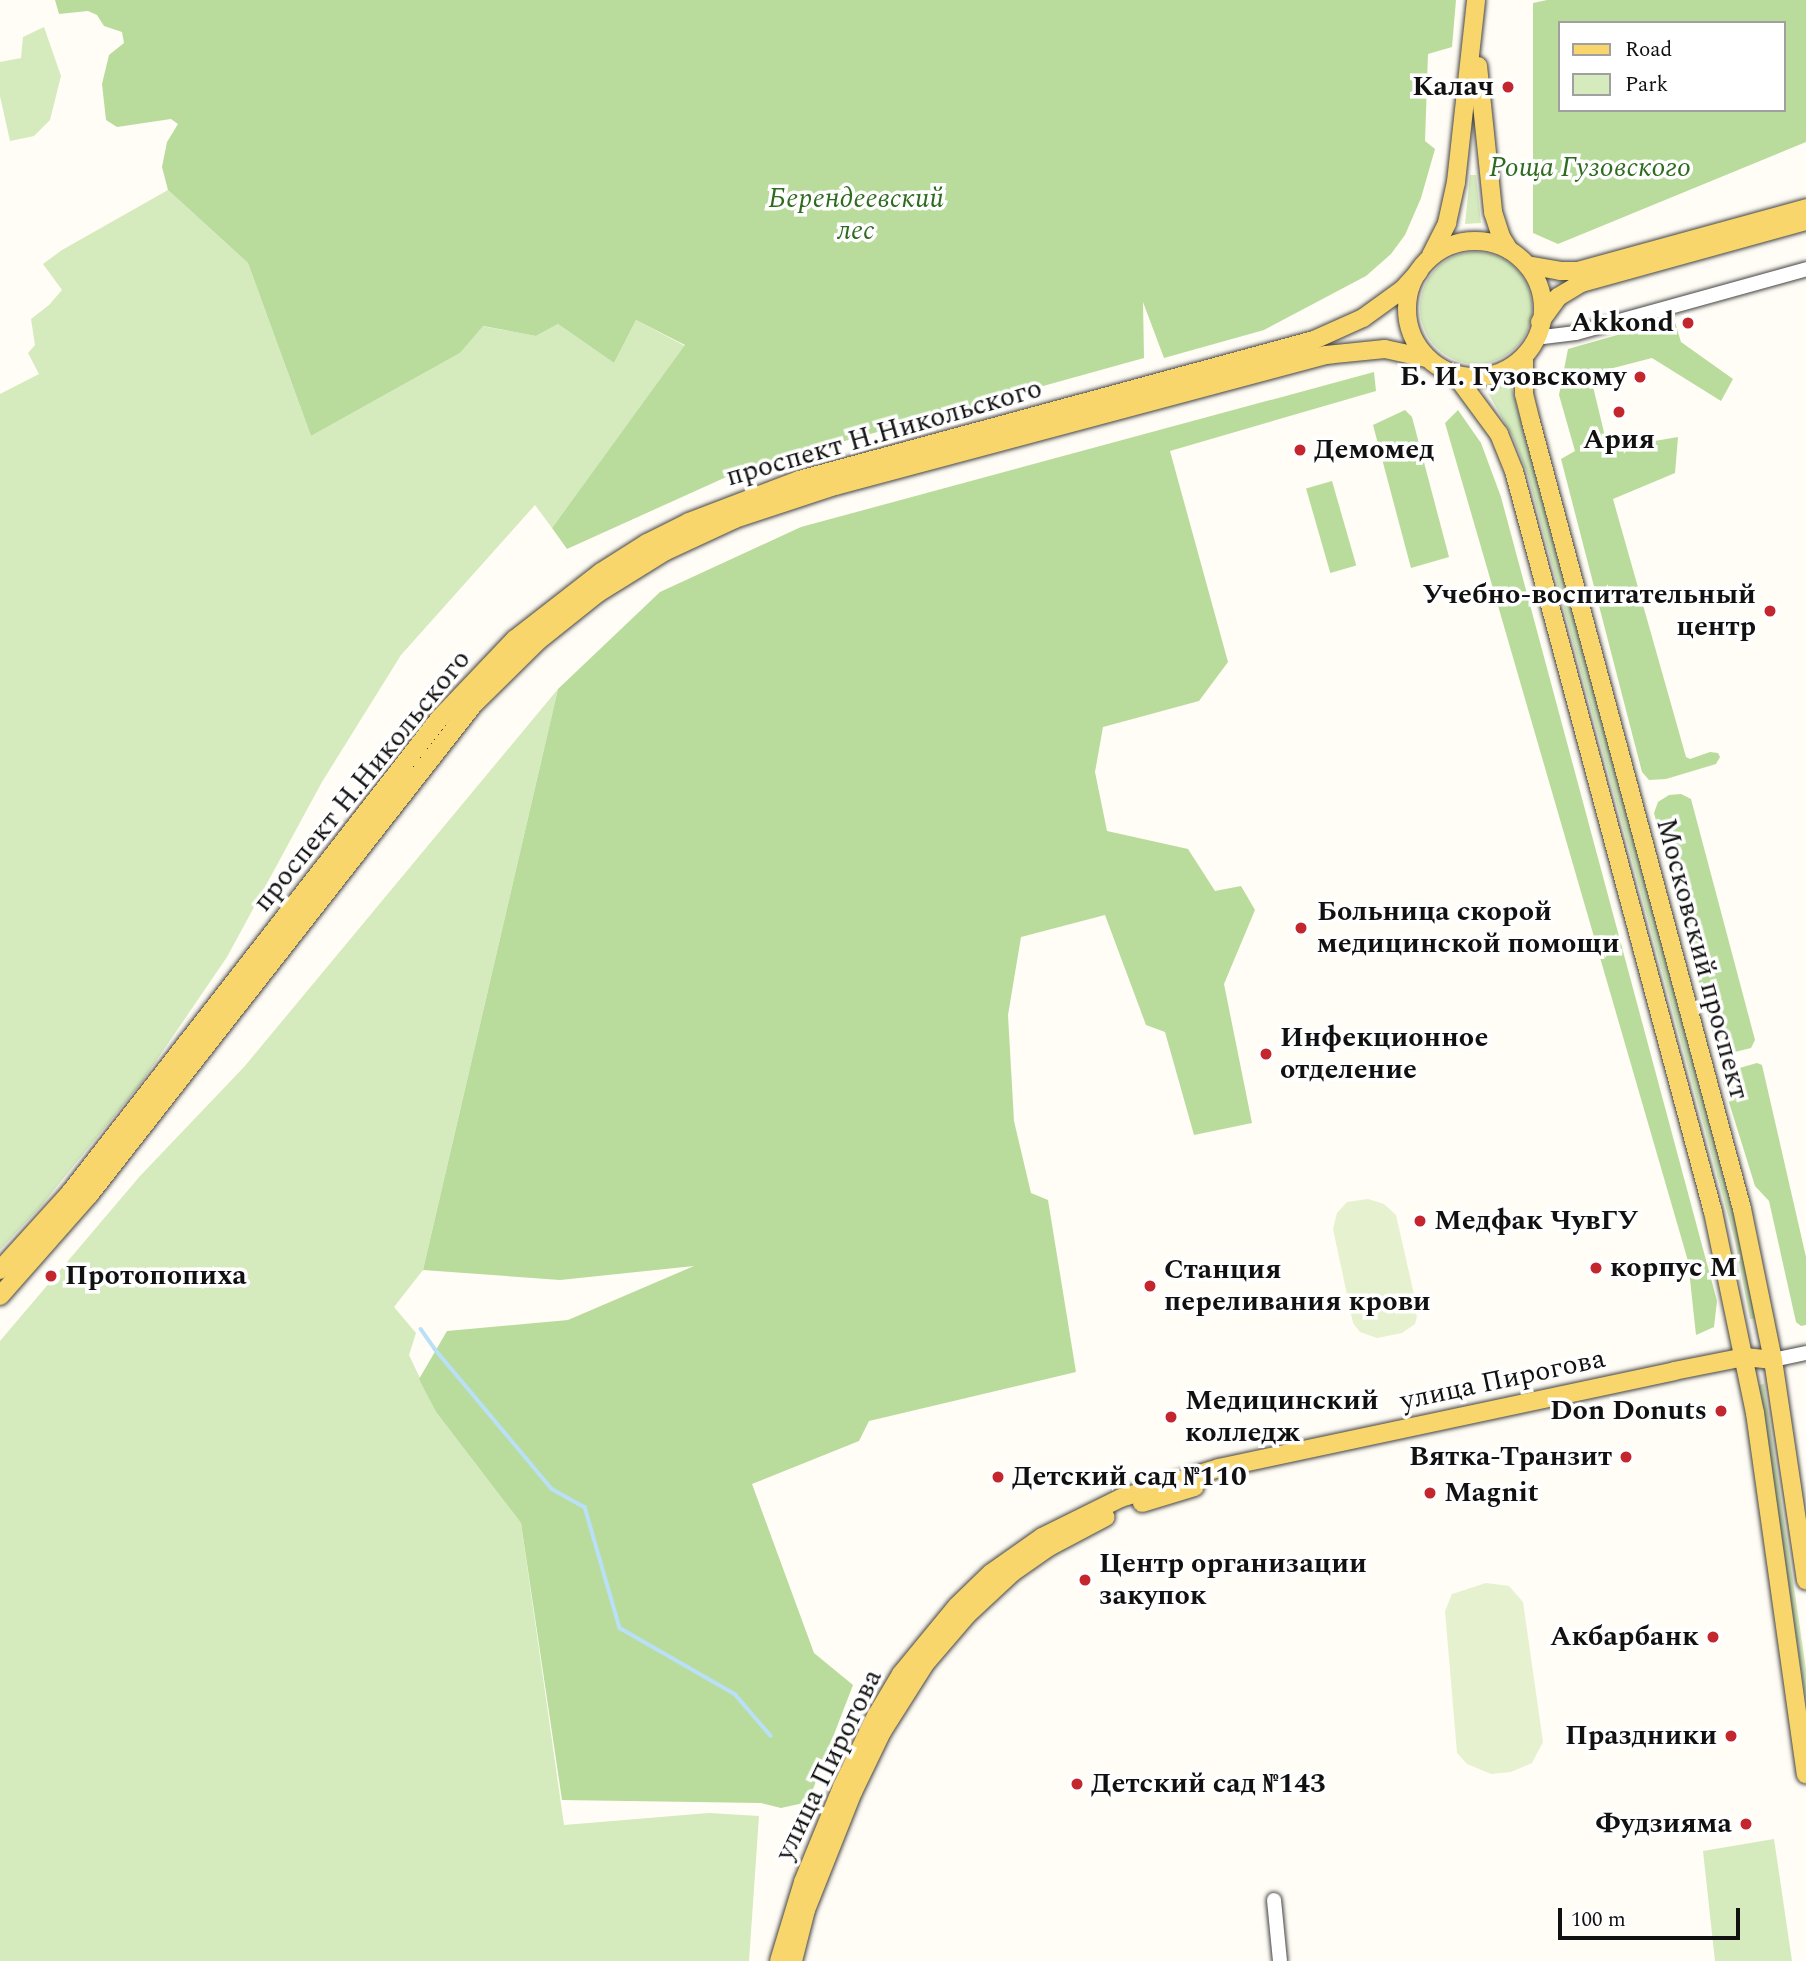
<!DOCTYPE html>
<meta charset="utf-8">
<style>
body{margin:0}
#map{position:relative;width:1806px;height:1961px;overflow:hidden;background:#fffdf5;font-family:Spectral,serif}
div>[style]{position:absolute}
.green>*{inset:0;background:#d5ebbd}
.round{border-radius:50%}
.forest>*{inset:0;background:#b9dc9c;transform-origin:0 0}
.pitch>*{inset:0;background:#e6f2cf}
.stream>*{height:3.5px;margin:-1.75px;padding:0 1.75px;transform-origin:1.75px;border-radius:1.75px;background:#b9e0f7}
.roads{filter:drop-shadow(0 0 2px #444) drop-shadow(0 0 2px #444)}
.minor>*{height:14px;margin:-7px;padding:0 7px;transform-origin:7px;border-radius:7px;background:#fff}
.major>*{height:18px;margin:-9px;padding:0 9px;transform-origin:9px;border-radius:9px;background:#f9d66b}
.major>.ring{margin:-9px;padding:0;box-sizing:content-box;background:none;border:18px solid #f9d66b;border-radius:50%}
.dots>*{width:19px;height:19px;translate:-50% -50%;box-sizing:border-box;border:4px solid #fff;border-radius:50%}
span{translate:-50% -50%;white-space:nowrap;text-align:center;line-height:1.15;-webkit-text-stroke:7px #fff;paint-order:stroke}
.poi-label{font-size:28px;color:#111;font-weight:700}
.right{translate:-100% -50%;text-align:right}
.left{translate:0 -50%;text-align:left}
.park-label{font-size:28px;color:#2f6b1f;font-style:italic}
.street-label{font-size:28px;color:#111}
.legend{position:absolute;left:1558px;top:21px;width:228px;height:91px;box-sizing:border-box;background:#fff;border:2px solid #a0a0a0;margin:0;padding:9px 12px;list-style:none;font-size:21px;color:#111}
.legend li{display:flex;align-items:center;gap:14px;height:35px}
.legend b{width:35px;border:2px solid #a0a0a0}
.scale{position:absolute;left:1558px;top:1908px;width:182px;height:32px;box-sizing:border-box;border:4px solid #111;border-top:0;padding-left:9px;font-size:21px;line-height:24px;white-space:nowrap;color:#111;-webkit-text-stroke:5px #fff;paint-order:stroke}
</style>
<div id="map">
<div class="green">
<div style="clip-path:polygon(44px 27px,61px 76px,50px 120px,34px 136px,10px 141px,0 96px,0 62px,21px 58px,23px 37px)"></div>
<div style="clip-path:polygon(1470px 175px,1476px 175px,1481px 223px,1465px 224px)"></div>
<div style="clip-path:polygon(168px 190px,248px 263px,311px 436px,460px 353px,482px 326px,536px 336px,558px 324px,614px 363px,636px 320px,685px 346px,552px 528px,535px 505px,401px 655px,322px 782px,227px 957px,141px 1083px,41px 1206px,0 1250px,0 394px,39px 374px,28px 353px,35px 345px,31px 319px,49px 305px,62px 290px,43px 264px,62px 250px)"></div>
<div class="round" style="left:1420px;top:252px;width:112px;height:112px"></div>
<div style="clip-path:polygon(1508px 382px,1511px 385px,1740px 1239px,1757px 1318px,1750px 1319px,1735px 1241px,1528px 475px,1513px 437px,1488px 393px,1489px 388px)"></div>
<div style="clip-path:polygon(558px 689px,423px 1270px,394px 1307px,416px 1333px,409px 1355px,436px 1412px,521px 1523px,564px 1825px,709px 1813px,759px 1816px,749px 1961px,0 1961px,0 1341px,140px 1176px,244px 1067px)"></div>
<div style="clip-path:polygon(1764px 1384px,1806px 1669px,1806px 1701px,1759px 1385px)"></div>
<div style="clip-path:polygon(1774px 1839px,1792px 1961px,1715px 1961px,1703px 1851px)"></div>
</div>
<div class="forest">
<div style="clip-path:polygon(55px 0,1456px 0,1452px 47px,1428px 54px,1425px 141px,1435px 149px,1421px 198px,1405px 235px,1391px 254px,1366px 276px,1264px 330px,1164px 358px,1143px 302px,1144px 358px,744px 469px,567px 549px,552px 528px,685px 345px,636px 320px,614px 363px,558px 324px,536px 336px,483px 326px,460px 353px,311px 436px,248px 263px,168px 190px,162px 167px,167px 142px,178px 124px,171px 119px,117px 127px,106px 120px,102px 84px,109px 55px,124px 43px,122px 32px,104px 26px,97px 15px,88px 11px,59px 14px)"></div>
<div style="clip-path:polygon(evenodd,1547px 0,1806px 0,1806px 142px,1558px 244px,1533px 233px,1533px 3px,1547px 0,1559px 23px,1783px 23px,1783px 110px,1559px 110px,1559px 23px)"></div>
<div style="clip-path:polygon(1674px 319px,1681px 342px,1733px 379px,1721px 401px,1652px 358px,1590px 374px,1608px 449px,1678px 437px,1675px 473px,1613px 499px,1686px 757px,1690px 759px,1710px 752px,1718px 753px,1720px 757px,1716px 764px,1666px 779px,1649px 780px,1642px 772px,1561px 459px,1575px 451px,1559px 395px,1568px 349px)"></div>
<div style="clip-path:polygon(1374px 372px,1376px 391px,1170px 451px,1228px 662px,1199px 701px,1103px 727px,1095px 772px,1107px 831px,1188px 849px,1215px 891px,1241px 886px,1255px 910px,1224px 984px,1252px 1123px,1194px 1135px,1165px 1032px,1146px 1025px,1105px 915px,1021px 937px,1008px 1015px,1014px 1121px,1031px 1193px,1048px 1200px,1076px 1372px,869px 1421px,859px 1441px,752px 1484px,814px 1653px,853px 1685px,808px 1802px,781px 1808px,761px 1803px,562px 1800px,521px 1523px,436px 1412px,419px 1379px,447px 1331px,568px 1320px,694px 1266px,560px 1280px,423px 1270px,558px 689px,660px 592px,801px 527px)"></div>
<div style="clip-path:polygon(1405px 410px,1412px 417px,1449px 557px,1411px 568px,1373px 425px)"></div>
<div style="clip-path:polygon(1458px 410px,1481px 443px,1501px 497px,1717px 1301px,1714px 1327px,1696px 1335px,1688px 1261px,1445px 423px)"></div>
<div style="left:1332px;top:481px;width:88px;height:27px;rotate:74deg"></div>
<div style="clip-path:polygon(1681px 794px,1691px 799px,1755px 1040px,1751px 1048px,1727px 1054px,1720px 1053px,1716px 1046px,1654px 813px,1658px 802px,1669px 795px)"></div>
<div style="clip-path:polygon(1757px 1063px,1762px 1065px,1806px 1257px,1806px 1325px,1801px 1326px,1796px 1322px,1769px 1201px,1755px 1186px,1723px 1083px,1729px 1071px)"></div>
</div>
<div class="pitch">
<div style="clip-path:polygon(1368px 1199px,1384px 1204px,1396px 1215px,1418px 1312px,1415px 1324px,1402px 1333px,1377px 1338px,1360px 1332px,1353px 1323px,1333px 1229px,1337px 1213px,1347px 1202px)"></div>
<div style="clip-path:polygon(1486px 1583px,1509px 1586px,1523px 1602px,1543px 1742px,1532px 1763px,1511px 1772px,1491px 1774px,1467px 1764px,1457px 1753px,1445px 1611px,1452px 1594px)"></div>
</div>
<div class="stream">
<div style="left:421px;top:1329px;width:24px;rotate:55deg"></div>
<div style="left:435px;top:1349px;width:182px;rotate:50.1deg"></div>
<div style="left:552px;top:1489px;width:38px;rotate:29deg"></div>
<div style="left:585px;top:1507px;width:126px;rotate:73.9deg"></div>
<div style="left:620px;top:1628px;width:133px;rotate:29.9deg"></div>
<div style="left:735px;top:1694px;width:55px;rotate:49.4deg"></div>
</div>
<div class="roads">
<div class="minor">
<div style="left:1535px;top:338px;width:41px;rotate:-7deg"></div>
<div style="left:1576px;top:333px;width:239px;rotate:-15.5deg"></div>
<div style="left:1773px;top:1360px;width:34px;rotate:-12deg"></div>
<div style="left:1274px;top:1900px;width:61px;rotate:84.4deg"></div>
</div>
<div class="major">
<div style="left:1478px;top:66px;width:147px;rotate:84.1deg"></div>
<div style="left:1493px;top:212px;width:26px;rotate:72deg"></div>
<div style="left:1501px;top:237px;width:15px;rotate:58deg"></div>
<div class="ring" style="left:1407px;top:241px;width:118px;height:118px"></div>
<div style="left:1431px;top:255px;width:36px;rotate:-63deg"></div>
<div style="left:1447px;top:223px;width:42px;rotate:-77.6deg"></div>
<div style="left:1456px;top:182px;width:183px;rotate:-83.7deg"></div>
<div style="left:1527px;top:265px;width:34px;rotate:10deg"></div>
<div style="left:1560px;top:271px;width:18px"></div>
<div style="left:1578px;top:271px;width:237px;rotate:-15.4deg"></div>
<div style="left:1540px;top:322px;width:31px;rotate:-54deg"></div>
<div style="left:1558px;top:297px;width:27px;rotate:-31deg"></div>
<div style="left:1581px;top:283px;width:233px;rotate:-15.4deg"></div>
<div style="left:1524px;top:357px;width:37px;rotate:90deg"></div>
<div style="left:1524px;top:394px;width:29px;rotate:76deg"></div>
<div style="left:1531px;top:422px;width:815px;rotate:74.99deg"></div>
<div style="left:1742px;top:1209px;width:154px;rotate:78.4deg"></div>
<div style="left:1773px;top:1360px;width:223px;rotate:81.5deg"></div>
<div style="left:1454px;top:373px;width:76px;rotate:53.6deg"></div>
<div style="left:1499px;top:434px;width:40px;rotate:68deg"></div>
<div style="left:1514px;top:471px;width:767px;rotate:74.97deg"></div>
<div style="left:1713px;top:1212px;width:205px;rotate:78.2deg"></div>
<div style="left:1755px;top:1413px;width:365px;rotate:82deg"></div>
<div style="left:0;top:1270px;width:103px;rotate:-47.8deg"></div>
<div style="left:69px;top:1194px;width:602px;rotate:-52.08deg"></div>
<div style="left:439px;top:719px;width:110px;rotate:-46.5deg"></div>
<div style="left:515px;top:639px;width:109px;rotate:-37.9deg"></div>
<div style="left:601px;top:572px;width:54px;rotate:-32.2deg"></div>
<div style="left:647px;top:543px;width:47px;rotate:-26.6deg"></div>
<div style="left:689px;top:522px;width:118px;rotate:-20.9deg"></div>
<div style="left:799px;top:480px;width:534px;rotate:-15.21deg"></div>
<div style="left:1314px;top:340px;width:54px;rotate:-24.2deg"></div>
<div style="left:1363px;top:318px;width:49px;rotate:-35.9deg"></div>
<div style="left:1403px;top:289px;width:24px;rotate:-48deg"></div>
<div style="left:0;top:1296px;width:136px;rotate:-48.6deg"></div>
<div style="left:90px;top:1194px;width:623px;rotate:-51.92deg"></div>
<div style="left:474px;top:704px;width:90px;rotate:-44.5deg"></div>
<div style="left:538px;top:641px;width:77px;rotate:-38.7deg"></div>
<div style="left:598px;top:593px;width:80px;rotate:-31.7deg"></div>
<div style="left:666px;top:551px;width:76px;rotate:-24.9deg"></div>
<div style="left:735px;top:519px;width:105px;rotate:-18.3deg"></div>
<div style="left:835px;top:486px;width:508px;rotate:-14.94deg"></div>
<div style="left:1326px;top:355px;width:59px;rotate:-5.8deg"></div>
<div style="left:1385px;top:349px;width:42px;rotate:12.4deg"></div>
<div style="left:1142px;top:1503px;width:55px;rotate:-16.8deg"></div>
<div style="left:779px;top:1961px;width:83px;rotate:-73.1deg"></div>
<div style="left:803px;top:1882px;width:103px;rotate:-67.7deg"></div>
<div style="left:842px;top:1787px;width:79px;rotate:-64.4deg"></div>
<div style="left:876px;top:1716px;width:49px;rotate:-59.2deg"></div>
<div style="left:901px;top:1674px;width:88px;rotate:-50.5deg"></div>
<div style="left:957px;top:1606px;width:47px;rotate:-44.1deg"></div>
<div style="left:991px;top:1573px;width:62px;rotate:-35.2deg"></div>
<div style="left:1042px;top:1537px;width:88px;rotate:-26.3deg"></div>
<div style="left:1121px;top:1498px;width:102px;rotate:-17deg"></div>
<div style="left:1219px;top:1468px;width:465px;rotate:-12deg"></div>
<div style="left:1674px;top:1371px;width:72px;rotate:-11.2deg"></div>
<div style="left:1745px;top:1357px;width:28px;rotate:6deg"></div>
<div style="left:793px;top:1961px;width:53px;rotate:-75.7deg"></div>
<div style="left:806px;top:1910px;width:127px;rotate:-68.3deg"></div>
<div style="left:853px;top:1792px;width:67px;rotate:-64.2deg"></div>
<div style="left:882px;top:1732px;width:80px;rotate:-57.7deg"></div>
<div style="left:925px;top:1664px;width:65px;rotate:-49.4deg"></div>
<div style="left:967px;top:1615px;width:62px;rotate:-43deg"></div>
<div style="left:1012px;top:1573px;width:45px;rotate:-35.1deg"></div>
<div style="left:1049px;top:1547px;width:64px;rotate:-27.8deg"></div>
</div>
</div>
<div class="dots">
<div style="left:1508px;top:87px;background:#c4262e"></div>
<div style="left:1688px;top:323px;background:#c4262e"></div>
<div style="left:1640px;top:377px;background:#c4262e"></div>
<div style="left:1619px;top:412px;background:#c4262e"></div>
<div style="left:1300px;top:450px;background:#c4262e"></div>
<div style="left:1770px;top:611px;background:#c4262e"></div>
<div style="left:1301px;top:928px;background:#c4262e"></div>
<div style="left:1266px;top:1054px;background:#c4262e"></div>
<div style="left:1420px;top:1221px;background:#c4262e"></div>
<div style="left:1596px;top:1268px;background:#c4262e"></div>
<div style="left:51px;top:1276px;background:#c4262e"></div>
<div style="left:1150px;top:1286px;background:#c4262e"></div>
<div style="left:1721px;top:1411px;background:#c4262e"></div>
<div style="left:1171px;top:1417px;background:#c4262e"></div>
<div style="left:1626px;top:1457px;background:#c4262e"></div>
<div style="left:998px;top:1477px;background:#c4262e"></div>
<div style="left:1430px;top:1493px;background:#c4262e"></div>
<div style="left:1085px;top:1580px;background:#c4262e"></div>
<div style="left:1713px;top:1637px;background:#c4262e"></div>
<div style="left:1731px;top:1736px;background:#c4262e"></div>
<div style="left:1077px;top:1784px;background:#c4262e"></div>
<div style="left:1746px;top:1824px;background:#c4262e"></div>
</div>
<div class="poi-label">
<span class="right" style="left:1494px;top:87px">Калач</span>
<span class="right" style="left:1674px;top:323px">Akkond</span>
<span class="right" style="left:1626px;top:377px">Б. И. Гузовскому</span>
<span style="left:1619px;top:440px">Ария</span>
<span class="left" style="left:1314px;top:450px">Демомед</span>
<span class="right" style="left:1756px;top:611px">Учебно-воспитательный<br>центр</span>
<span class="left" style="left:1317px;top:928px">Больница скорой<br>медицинской помощи</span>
<span class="left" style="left:1280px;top:1054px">Инфекционное<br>отделение</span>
<span class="left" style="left:1434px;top:1221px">Медфак ЧувГУ</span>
<span class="left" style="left:1610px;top:1268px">корпус М</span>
<span class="left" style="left:1164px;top:1286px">Станция<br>переливания крови</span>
<span class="left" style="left:65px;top:1276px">Протопопиха</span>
<span class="left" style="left:1185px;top:1417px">Медицинский<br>колледж</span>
<span class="right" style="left:1707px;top:1411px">Don Donuts</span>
<span class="right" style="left:1612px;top:1457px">Вятка-Транзит</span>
<span class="left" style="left:1012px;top:1477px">Детский сад №110</span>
<span class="left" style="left:1444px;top:1493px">Magnit</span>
<span class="left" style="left:1099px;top:1580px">Центр организации<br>закупок</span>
<span class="right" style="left:1699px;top:1637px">Акбарбанк</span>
<span class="right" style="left:1717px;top:1736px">Праздники</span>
<span class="left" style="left:1091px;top:1784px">Детский сад №143</span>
<span class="right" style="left:1732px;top:1824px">Фудзияма</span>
</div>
<div class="park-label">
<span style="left:1590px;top:168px">Роща Гузовского</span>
<span style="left:856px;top:215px">Берендеевский<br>лес</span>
</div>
<div class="street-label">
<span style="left:884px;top:433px;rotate:-16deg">проспект Н.Никольского</span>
<span style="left:362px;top:781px;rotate:-51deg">проспект Н.Никольского</span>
<span style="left:1702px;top:959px;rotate:75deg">Московский проспект</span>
<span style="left:1503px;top:1380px;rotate:-12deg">улица Пирогова</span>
<span style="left:829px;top:1765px;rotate:-64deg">улица Пирогова</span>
</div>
<ul class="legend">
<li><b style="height:9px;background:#f9d66b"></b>Road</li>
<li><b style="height:19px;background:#d5ebbd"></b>Park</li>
</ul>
<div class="scale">100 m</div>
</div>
